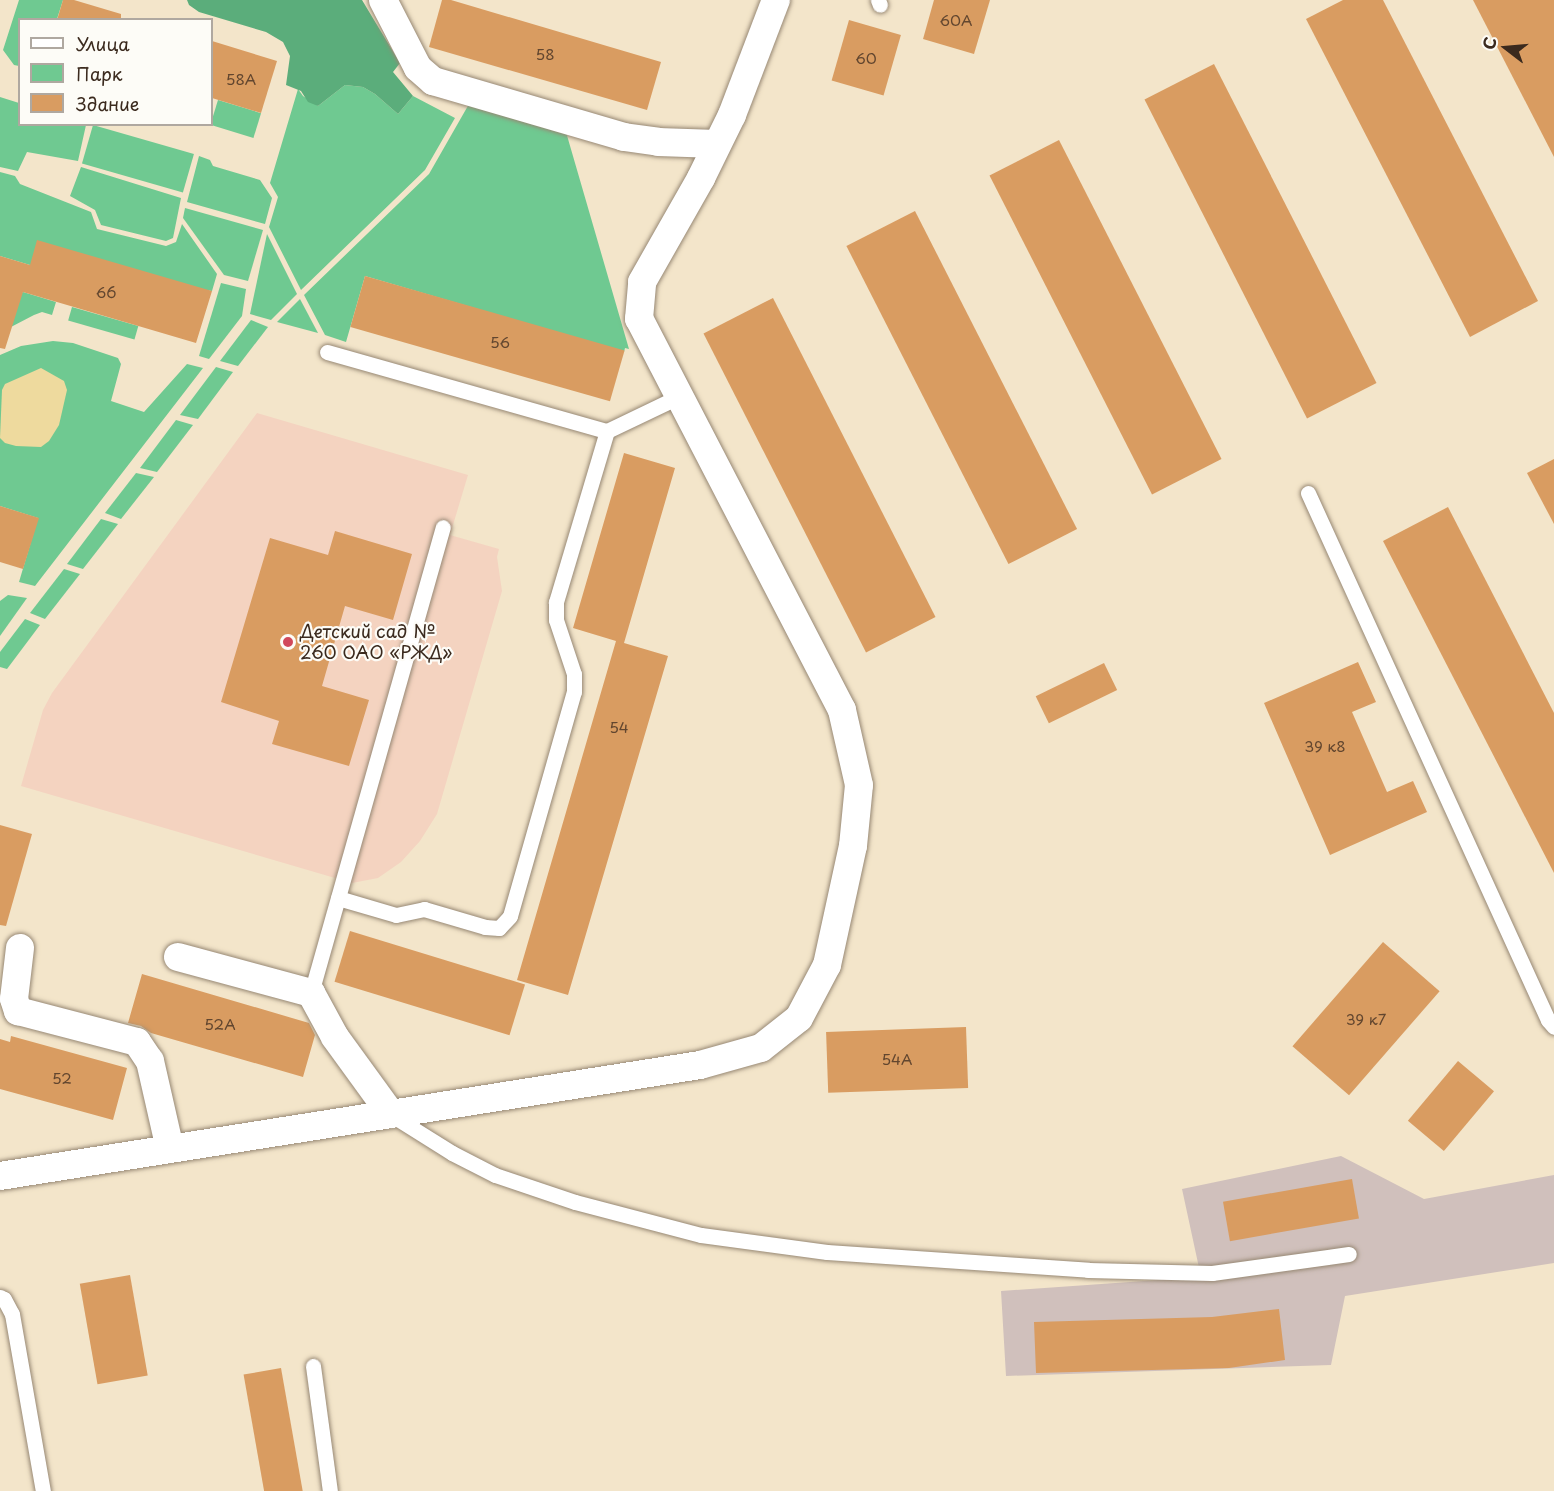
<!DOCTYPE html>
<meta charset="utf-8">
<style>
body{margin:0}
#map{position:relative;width:1554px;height:1491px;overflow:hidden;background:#f3e5ca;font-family:"Playpen Sans",sans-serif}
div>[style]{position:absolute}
.built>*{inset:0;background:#f4d3c0}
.industrial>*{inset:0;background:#d0c0bc}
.green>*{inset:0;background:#6fc991;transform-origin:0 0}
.forest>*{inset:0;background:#5bad7b}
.sand>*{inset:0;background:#eeda9e}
.building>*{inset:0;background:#d99c61;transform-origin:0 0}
.roads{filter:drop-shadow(0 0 2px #978874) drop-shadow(0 0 2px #978874)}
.service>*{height:15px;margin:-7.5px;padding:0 7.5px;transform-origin:7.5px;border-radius:7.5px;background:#fff}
.minor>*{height:28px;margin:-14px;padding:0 14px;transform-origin:14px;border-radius:14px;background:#fff}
.dots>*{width:16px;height:16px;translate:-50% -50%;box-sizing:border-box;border:3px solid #fdfcf7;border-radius:50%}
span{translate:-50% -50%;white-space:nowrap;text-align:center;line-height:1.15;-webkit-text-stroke:4.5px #fdfcf7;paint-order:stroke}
.number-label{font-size:15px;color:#62462f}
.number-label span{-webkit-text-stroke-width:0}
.poi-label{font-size:18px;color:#3b2a1e}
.left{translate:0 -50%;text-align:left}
.legend{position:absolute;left:18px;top:18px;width:195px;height:108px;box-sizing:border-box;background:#fdfcf7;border:2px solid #afa8a0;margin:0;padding:8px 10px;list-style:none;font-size:18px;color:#3b2a1e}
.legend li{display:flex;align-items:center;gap:12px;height:30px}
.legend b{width:30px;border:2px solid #afa8a0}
.north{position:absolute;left:1476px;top:18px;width:60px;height:60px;-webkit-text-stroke:4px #fdfcf7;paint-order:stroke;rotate:286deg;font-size:16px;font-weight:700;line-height:24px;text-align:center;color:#3b2a1e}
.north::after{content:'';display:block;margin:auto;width:21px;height:27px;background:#3b2a1e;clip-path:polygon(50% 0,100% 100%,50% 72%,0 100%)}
</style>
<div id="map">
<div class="built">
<div style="clip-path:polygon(257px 413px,468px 475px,450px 535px,499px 549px,497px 557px,502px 591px,437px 814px,420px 841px,401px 862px,378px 878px,352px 883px,21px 786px,43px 710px,52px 693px)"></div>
</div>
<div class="industrial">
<div style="clip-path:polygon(1341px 1156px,1424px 1199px,1554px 1175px,1554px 1263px,1345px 1296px,1331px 1365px,1006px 1376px,1001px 1291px,1201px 1277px,1182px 1189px)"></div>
</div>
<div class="green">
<div style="clip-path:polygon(19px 0,63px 0,57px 19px,20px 20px,19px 66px,14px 65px,3px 50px)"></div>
<div style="clip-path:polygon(345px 85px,363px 87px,375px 94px,398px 114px,413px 96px,455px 118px,425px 170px,301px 290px,269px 227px,278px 197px,270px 183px,298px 89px,303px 96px,318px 106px)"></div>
<div style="clip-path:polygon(0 97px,19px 103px,20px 124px,86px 125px,78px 161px,27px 152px,18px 171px,0 167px)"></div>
<div style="left:218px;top:100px;width:45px;height:26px;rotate:17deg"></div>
<div style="clip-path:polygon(469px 104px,566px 132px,629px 349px,625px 348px,624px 352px,365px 276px,346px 342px,325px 335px,304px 295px,429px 174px)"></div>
<div style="left:93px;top:125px;width:105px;height:40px;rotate:16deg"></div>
<div style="clip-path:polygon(199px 156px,210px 160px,213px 166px,260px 180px,272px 198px,265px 224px,187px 202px)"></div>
<div style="clip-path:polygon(81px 167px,181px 198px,173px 238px,166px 241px,101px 225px,95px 210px,70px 196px)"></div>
<div style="clip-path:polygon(0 172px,15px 176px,20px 184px,91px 212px,97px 229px,166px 246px,176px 242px,182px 224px,217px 274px,212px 291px,30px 265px,0 256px)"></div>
<div style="clip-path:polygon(185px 208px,263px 230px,248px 281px,224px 275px,183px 218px)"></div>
<div style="clip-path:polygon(267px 234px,297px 294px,271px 320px,250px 314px)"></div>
<div style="clip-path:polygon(221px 283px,246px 289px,242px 316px,209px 359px,199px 356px)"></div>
<div style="clip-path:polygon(23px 292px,56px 302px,52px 315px,42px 312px,34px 315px,9px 328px,0 312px)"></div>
<div style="clip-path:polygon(300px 299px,318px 333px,277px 322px)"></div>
<div style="left:72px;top:307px;width:69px;height:14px;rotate:16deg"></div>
<div style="clip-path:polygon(251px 320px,268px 327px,238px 366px,220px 361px)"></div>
<div style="clip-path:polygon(53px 341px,73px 343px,118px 358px,121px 364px,111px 401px,144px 412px,187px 364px,203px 368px,35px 586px,19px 582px,38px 518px,0 506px,0 355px,21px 346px)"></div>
<div style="clip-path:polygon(216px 367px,233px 372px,198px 419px,180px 415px)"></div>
<div style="clip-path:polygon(176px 420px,193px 425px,157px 472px,140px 468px)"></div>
<div style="clip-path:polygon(136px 473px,154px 477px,121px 519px,105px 513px)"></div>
<div style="clip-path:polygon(101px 519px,118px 524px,83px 569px,67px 564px)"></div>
<div style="clip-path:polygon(64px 569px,80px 574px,45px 619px,30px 613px)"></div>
<div style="clip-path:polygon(8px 595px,27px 598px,0 636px,0 601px)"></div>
<div style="clip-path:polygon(25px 619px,40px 625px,7px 669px,0 667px,0 652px)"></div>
</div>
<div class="forest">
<div style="clip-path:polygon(187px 0,362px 0,400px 63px,393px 72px,413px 96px,398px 114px,375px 94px,363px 87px,345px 85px,318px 106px,308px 102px,301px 91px,286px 85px,290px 56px,283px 42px,266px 32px,199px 12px,189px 5px)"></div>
</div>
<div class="sand">
<div style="clip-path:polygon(41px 368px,64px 381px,67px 390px,59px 425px,49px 441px,41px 447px,16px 446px,5px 443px,0 438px,2px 390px,5px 384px)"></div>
</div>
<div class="building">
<div style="clip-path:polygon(63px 0,74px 0,121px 14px,121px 20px,57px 20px)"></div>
<div style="clip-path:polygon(442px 0,451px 0,661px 62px,647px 110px,429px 47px)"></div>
<div style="clip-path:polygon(934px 0,990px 0,974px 54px,923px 39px)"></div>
<div style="clip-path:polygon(1343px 0,1383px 0,1538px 301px,1470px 337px,1306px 19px)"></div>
<div style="clip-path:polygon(1473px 0,1554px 0,1554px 157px)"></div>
<div style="left:849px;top:20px;width:54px;height:63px;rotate:16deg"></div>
<div style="clip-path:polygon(212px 41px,277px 61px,261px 113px,212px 98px)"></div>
<div style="left:1214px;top:64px;width:358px;height:78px;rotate:63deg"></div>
<div style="left:1059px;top:140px;width:358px;height:78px;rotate:63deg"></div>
<div style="left:915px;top:211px;width:357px;height:77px;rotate:63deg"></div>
<div style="clip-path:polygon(37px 240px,212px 291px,196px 343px,23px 292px,5px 349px,0 348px,0 256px,30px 265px)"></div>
<div style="left:365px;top:276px;width:270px;height:53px;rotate:16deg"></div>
<div style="left:773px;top:298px;width:358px;height:78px;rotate:63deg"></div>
<div style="clip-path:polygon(624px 453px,675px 468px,624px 643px,668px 656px,568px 995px,517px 980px,616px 641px,573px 628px)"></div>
<div style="clip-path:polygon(1554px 459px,1554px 524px,1527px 473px)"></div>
<div style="clip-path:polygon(0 506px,39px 518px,23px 569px,0 562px)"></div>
<div style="clip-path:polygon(1448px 507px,1554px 713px,1554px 873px,1383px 541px)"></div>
<div style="clip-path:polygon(335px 531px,412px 554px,393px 620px,345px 606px,322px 686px,369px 700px,349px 766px,272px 744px,279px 721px,221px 702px,270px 538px,328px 555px)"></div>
<div style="clip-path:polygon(1358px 662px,1376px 702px,1352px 712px,1387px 792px,1413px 781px,1427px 812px,1330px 855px,1264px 703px)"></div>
<div style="left:1104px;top:663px;width:30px;height:76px;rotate:64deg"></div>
<div style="clip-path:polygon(0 825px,32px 834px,6px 926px,0 925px)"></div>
<div style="left:350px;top:931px;width:183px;height:53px;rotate:17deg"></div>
<div style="left:1383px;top:942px;width:75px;height:138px;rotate:41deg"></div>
<div style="clip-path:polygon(142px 974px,309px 1023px,315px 1035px,303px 1077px,151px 1033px,141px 1026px,128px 1023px)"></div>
<div style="left:966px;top:1027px;width:61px;height:140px;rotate:88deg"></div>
<div style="clip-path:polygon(11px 1036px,127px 1068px,113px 1120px,0 1089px,0 1039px,10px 1042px)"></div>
<div style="left:1458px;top:1061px;width:47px;height:78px;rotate:40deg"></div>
<div style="left:1352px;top:1179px;width:40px;height:131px;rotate:80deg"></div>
<div style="left:130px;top:1275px;width:102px;height:51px;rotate:80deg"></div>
<div style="clip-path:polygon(1279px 1309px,1285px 1360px,1229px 1368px,1036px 1373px,1034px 1322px,1212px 1317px)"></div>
<div style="left:281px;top:1368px;width:125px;height:38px;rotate:80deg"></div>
</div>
<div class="roads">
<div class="service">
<div style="left:878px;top:0;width:5px;rotate:68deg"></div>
<div style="left:327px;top:352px;width:291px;rotate:15.8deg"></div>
<div style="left:607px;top:431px;width:79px;rotate:-25.6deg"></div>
<div style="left:1308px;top:493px;width:579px;rotate:65.52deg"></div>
<div style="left:1548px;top:1020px;width:9px;rotate:49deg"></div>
<div style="left:338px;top:898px;width:60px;rotate:16.3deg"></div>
<div style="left:396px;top:915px;width:29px;rotate:-12deg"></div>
<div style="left:424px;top:909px;width:64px;rotate:16.4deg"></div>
<div style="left:485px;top:927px;width:14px;rotate:4deg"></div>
<div style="left:499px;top:928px;width:16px;rotate:-47deg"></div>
<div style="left:510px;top:916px;width:233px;rotate:-74.1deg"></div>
<div style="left:574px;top:692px;width:18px;rotate:-90deg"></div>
<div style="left:574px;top:674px;width:57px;rotate:-108.4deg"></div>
<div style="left:556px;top:620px;width:18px;rotate:-90deg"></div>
<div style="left:556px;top:602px;width:178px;rotate:-73.4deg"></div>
<div style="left:311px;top:993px;width:484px;rotate:-74.2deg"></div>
<div style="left:393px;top:1116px;width:70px;rotate:32.1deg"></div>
<div style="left:452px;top:1153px;width:48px;rotate:27.1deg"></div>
<div style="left:495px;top:1175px;width:84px;rotate:18.6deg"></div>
<div style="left:575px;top:1202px;width:130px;rotate:14.7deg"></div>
<div style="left:701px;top:1235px;width:127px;rotate:7.7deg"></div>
<div style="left:827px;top:1252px;width:262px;rotate:3.9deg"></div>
<div style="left:1088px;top:1270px;width:124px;rotate:1.4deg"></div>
<div style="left:1212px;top:1273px;width:138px;rotate:-7.9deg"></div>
<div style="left:0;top:1297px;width:4px;rotate:27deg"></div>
<div style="left:4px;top:1299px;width:17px;rotate:62deg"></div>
<div style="left:12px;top:1314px;width:180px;rotate:80.1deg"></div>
<div style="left:313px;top:1366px;width:126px;rotate:82.3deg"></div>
</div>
<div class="minor">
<div style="left:383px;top:0;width:76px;rotate:62.8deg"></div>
<div style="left:418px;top:68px;width:20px;rotate:41deg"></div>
<div style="left:433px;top:81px;width:199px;rotate:16.3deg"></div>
<div style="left:624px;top:137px;width:34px;rotate:8deg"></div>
<div style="left:658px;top:142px;width:59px;rotate:1.9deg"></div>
<div style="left:20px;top:948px;width:51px;rotate:96.7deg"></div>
<div style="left:14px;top:999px;width:13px;rotate:72deg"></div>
<div style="left:18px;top:1011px;width:123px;rotate:14.6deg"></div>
<div style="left:137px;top:1042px;width:23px;rotate:56deg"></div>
<div style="left:150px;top:1061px;width:90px;rotate:77.2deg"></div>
<div style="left:178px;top:957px;width:138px;rotate:15.1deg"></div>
<div style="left:311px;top:993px;width:50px;rotate:61.4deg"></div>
<div style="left:335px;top:1037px;width:95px;rotate:54deg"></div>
<div style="left:0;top:1176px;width:709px;rotate:-9.01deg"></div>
<div style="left:700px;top:1065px;width:63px;rotate:-15.6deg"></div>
<div style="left:761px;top:1048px;width:48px;rotate:-38.3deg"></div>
<div style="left:799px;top:1018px;width:60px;rotate:-62.2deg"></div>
<div style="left:827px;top:965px;width:122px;rotate:-77.7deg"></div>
<div style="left:853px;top:846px;width:61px;rotate:-84.4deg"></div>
<div style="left:859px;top:785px;width:77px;rotate:-102.8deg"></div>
<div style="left:842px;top:710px;width:441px;rotate:-117.4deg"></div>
<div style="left:639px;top:319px;width:37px;rotate:-85deg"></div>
<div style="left:642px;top:282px;width:120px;rotate:-60.4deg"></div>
<div style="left:701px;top:178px;width:70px;rotate:-63.8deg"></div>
<div style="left:732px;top:115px;width:123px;rotate:-69.1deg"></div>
</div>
</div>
<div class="dots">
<div style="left:288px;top:642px;background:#d1495b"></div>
</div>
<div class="number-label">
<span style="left:956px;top:20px">60А</span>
<span style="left:545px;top:54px">58</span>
<span style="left:866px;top:58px">60</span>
<span style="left:241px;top:79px">58А</span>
<span style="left:106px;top:292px">66</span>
<span style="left:500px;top:342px">56</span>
<span style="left:619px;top:727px">54</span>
<span style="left:1325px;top:746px">39 к8</span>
<span style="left:1366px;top:1019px">39 к7</span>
<span style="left:220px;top:1024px">52А</span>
<span style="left:897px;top:1059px">54А</span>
<span style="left:62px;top:1078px">52</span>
</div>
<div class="poi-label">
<span class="left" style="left:300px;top:642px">Детский сад №<br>260 ОАО «РЖД»</span>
</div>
<ul class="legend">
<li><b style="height:8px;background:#fff"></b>Улица</li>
<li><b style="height:16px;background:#6fc991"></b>Парк</li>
<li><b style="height:16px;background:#d99c61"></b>Здание</li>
</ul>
<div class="north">С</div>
</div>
